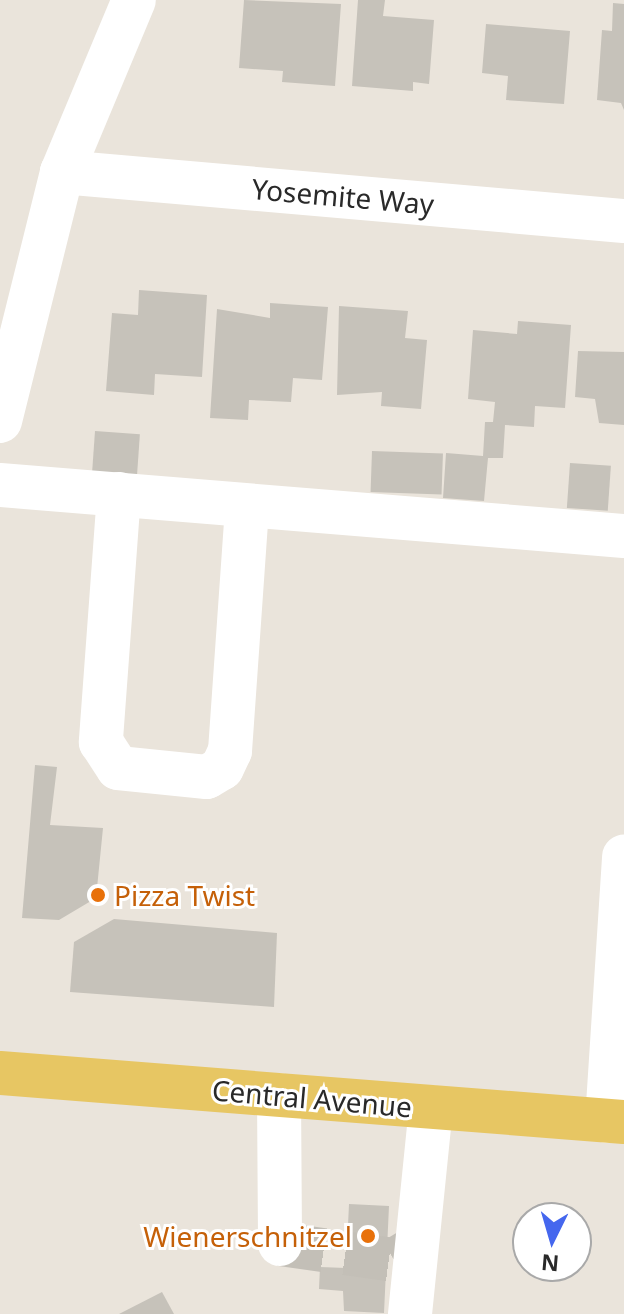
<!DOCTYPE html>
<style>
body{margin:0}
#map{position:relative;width:624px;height:1314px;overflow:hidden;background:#eae4db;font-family:"Noto Sans",sans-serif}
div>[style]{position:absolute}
.building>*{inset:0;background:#c6c2ba;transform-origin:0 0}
.minor-tunnel>*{height:44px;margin-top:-22px;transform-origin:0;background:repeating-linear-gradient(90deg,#c3bfb7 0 44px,transparent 0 66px)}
.minor>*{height:44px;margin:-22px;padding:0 22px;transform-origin:22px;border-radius:22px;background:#fff}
.major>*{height:44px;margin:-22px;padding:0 22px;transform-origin:22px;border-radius:22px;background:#e7c663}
.dots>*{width:22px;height:22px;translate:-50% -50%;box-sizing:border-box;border:4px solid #fff;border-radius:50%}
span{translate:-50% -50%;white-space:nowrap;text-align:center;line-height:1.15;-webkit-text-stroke:6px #fff;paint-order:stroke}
.street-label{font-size:28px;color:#292929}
.food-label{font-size:28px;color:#c56008}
.left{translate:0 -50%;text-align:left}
.right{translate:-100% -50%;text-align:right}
.north{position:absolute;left:512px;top:1202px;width:80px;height:80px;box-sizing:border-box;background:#fff;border:2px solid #a9a9a9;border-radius:50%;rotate:185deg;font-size:22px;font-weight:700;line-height:32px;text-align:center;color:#292929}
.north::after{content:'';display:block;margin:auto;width:28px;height:36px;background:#4567ee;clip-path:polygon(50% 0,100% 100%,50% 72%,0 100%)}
</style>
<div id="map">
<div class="building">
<div style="clip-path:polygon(244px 0,341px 4px,335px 86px,282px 82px,283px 71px,239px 68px)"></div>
<div style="clip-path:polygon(358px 0,385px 0,383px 16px,434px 20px,429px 84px,413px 82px,413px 91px,352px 86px)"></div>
<div style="clip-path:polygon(613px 3px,624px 4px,624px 110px,621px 103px,597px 100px,602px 30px,612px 31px)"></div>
<div style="clip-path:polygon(486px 24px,570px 31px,564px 104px,506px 100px,508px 76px,482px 73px)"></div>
<div style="clip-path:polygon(139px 290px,207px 295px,202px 377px,155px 374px,154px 395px,106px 391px,112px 313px,138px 315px)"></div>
<div style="clip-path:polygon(270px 303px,328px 307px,322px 380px,293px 378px,291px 402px,249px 400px,248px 420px,210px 418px,217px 309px,270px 318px)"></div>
<div style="clip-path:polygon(339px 306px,408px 311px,405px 338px,427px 340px,421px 409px,381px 406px,382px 392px,337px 395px)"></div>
<div style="clip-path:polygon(518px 321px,571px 325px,565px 408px,535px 406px,534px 427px,505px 425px,503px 458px,488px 458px,484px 501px,443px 498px,446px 453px,483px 456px,485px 422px,493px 422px,495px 402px,468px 399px,473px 330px,517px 334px)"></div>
<div style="clip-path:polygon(578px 351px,624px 352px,624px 425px,599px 423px,595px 399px,575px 397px)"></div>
<div style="left:95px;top:431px;width:45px;height:41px;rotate:4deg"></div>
<div style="left:372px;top:451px;width:71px;height:41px;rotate:2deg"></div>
<div style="left:570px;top:463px;width:41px;height:45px;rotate:4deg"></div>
<div style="clip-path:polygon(35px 765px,57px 767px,50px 825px,103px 828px,96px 898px,59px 920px,22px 918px)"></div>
<div style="clip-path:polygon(114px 919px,277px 933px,274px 1007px,70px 992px,74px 942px)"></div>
<div style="clip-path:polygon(349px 1204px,389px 1206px,384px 1313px,344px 1311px,343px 1291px,319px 1289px,320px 1267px,346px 1268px)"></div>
<div style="clip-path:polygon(162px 1292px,174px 1314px,119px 1314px)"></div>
</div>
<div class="minor-tunnel">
<div style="left:280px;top:1244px;width:115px;rotate:8deg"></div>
<div style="left:394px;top:1260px;width:26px;rotate:-31deg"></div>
</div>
<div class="minor">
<div style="left:62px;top:172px;width:564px;rotate:4.98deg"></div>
<div style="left:0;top:421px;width:257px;rotate:-76deg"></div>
<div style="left:62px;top:172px;width:186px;rotate:-67.3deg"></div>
<div style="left:0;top:485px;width:626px;rotate:4.67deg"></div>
<div style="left:119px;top:494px;width:249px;rotate:94.2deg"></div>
<div style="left:101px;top:742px;width:31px;rotate:57deg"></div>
<div style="left:118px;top:768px;width:89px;rotate:5.8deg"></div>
<div style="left:207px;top:777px;width:17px;rotate:-31deg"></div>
<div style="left:222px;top:768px;width:19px;rotate:-65deg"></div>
<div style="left:230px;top:751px;width:245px;rotate:-86deg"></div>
<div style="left:279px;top:1095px;width:149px;rotate:89.6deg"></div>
<div style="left:607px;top:1121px;width:265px;rotate:-86.3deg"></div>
<div style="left:410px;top:1314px;width:208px;rotate:-84.2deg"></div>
</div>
<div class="major">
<div style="left:0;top:1073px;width:626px;rotate:4.49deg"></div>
</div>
<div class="dots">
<div style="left:98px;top:895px;background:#e8710a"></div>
<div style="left:368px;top:1236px;background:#e8710a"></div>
</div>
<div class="street-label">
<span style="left:343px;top:196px;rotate:5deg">Yosemite Way</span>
<span style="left:312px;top:1098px;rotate:5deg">Central Avenue</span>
</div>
<div class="food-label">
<span class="left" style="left:114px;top:895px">Pizza Twist</span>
<span class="right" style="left:352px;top:1236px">Wienerschnitzel</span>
</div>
<div class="north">N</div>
</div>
